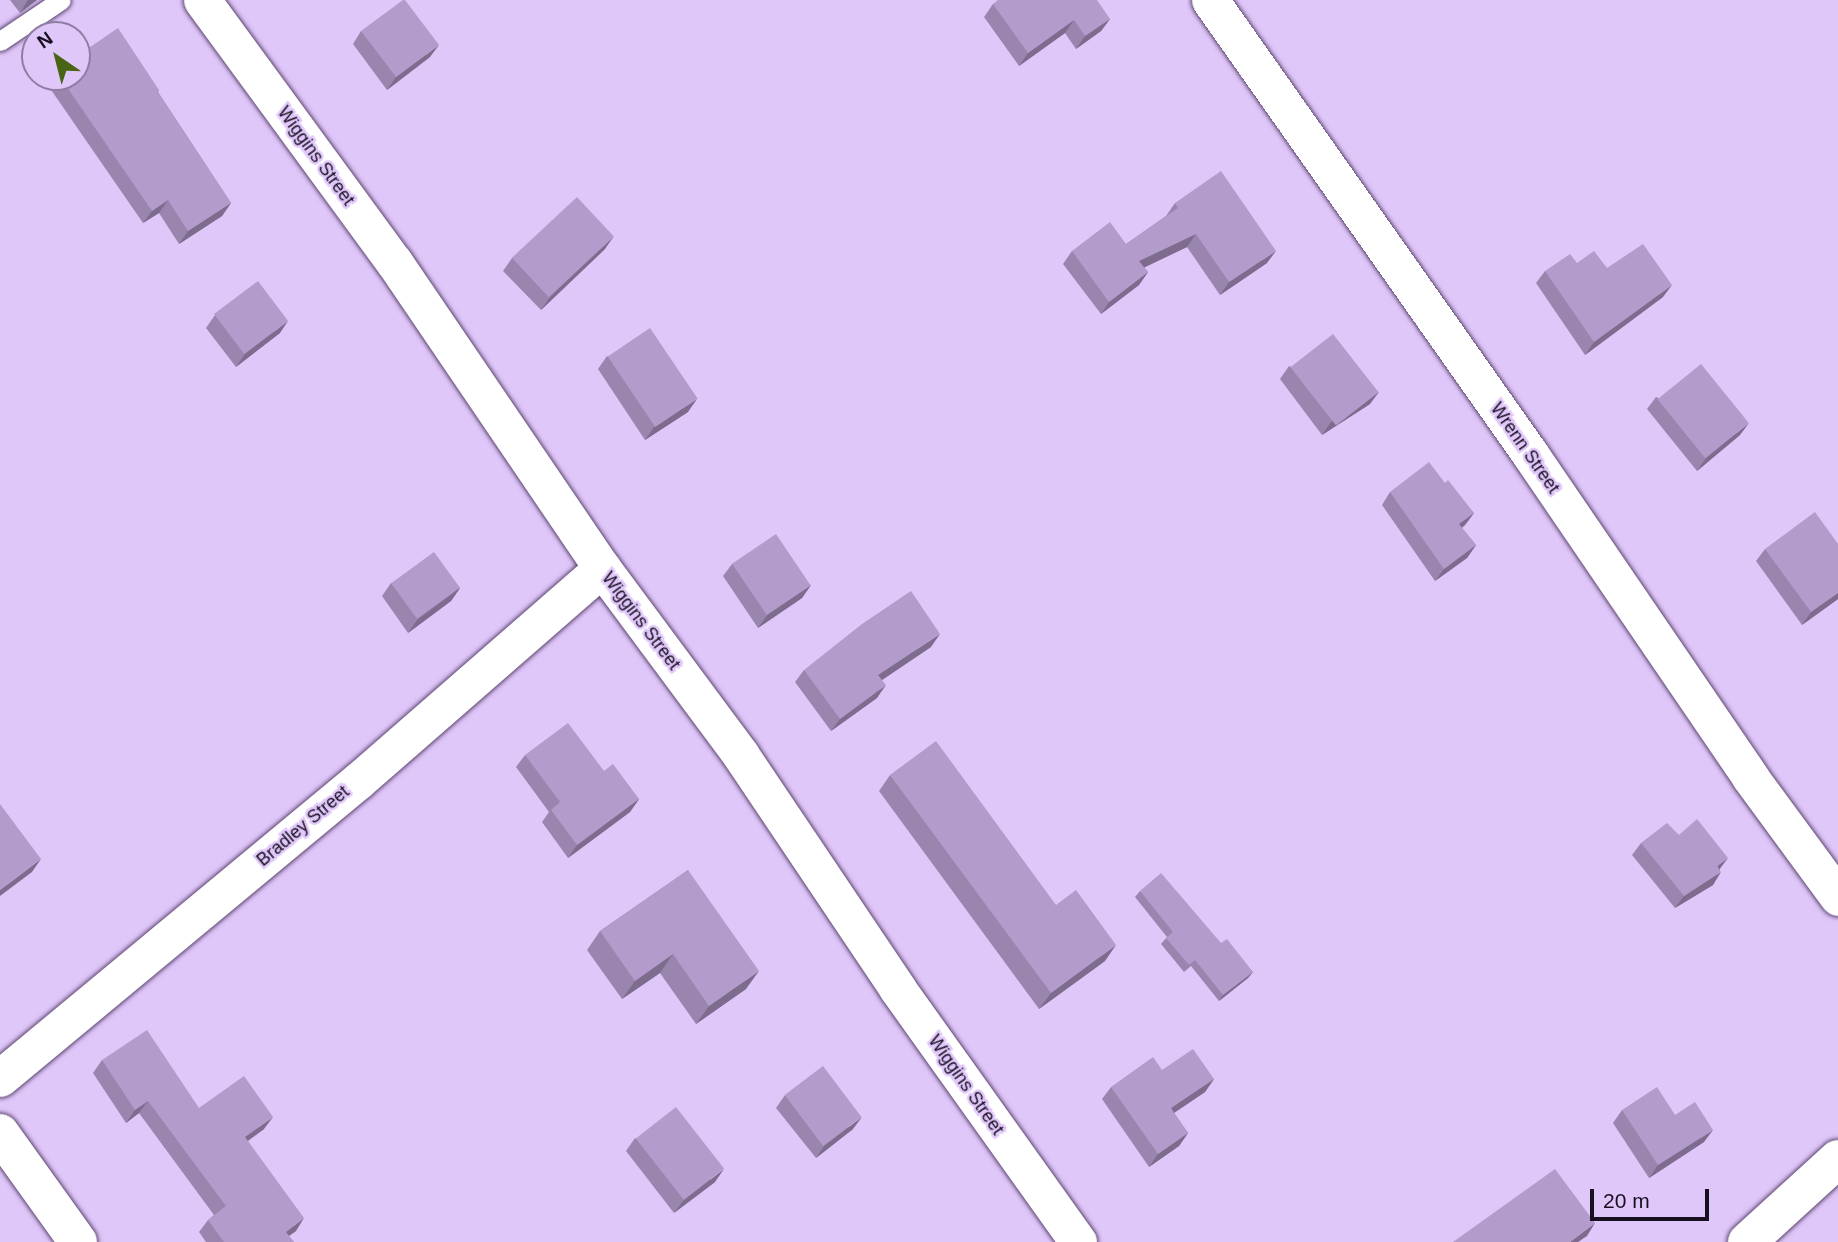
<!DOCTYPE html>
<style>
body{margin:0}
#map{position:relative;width:1838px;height:1242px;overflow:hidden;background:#e0c7fa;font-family:Arial,sans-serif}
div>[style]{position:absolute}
.roads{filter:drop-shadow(0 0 2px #5c4671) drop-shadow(0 0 2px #5c4671)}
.service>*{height:19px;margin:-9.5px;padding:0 9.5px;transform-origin:9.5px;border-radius:9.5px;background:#fff}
.minor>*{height:37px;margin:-18.5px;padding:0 18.5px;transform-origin:18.5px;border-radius:18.5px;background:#fff}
.tertiary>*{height:38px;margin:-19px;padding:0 19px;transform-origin:19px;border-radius:19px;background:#fff}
.secondary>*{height:38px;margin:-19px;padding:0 19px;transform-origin:19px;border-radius:19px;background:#fff}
.wall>*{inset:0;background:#9a85af}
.shaded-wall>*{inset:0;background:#7d6c8e}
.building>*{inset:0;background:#b39bcb;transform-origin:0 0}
span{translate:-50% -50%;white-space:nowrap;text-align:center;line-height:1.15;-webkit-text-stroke:5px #e0c7fa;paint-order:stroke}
.street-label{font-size:18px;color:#180f20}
.north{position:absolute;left:21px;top:21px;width:70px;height:70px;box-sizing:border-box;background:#e0c7fa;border:2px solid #907da3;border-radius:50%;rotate:325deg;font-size:19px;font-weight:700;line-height:28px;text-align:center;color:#180f20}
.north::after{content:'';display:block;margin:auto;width:24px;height:32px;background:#496415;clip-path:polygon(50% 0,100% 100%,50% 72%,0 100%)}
.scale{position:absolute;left:1590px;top:1189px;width:119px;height:32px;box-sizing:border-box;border:4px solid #180f20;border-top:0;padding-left:9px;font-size:21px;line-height:24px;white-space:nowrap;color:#180f20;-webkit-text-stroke:5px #e0c7fa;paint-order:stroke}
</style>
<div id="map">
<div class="roads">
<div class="service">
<div style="left:0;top:41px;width:73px;rotate:-33.9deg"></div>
</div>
<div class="minor">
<div style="left:202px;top:0;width:325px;rotate:53.8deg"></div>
<div style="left:394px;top:262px;width:370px;rotate:55.8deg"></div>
<div style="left:602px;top:568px;width:232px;rotate:53.4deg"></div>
<div style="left:740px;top:754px;width:282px;rotate:56.1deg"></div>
<div style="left:897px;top:988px;width:312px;rotate:54.5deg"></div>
<div style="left:1210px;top:0;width:555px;rotate:54.82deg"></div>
<div style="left:1530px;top:454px;width:391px;rotate:55.7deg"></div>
<div style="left:1750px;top:777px;width:149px;rotate:53.7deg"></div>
<div style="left:0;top:1078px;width:465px;rotate:-39.7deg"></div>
<div style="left:358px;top:781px;width:324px;rotate:-41.1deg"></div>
</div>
<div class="tertiary">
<div style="left:0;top:1133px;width:134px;rotate:54.4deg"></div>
</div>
<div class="secondary">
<div style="left:1747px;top:1242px;width:123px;rotate:-42.4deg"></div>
</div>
</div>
<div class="wall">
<div style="clip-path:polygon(10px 0,37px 0,20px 13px)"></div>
<div style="clip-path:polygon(993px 4px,1110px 19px,1101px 31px,1076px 49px,1065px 33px,1019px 66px,984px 17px)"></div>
<div style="clip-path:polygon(361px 31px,430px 57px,387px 90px,353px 44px)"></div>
<div style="clip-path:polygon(52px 77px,77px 77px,159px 90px,158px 92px,231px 203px,222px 216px,179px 244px,159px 213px,143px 223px,47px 84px)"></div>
<div style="clip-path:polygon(1175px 203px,1267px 263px,1220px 295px,1187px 247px,1144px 267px,1148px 272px,1139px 285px,1101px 314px,1063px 264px,1072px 251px,1126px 244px,1166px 216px)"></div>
<div style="clip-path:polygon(605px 249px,541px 310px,503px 271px,512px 258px)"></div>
<div style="clip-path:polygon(1577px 263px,1607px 268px,1663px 297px,1585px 355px,1536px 283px,1545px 271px)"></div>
<div style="clip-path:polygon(215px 315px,280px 333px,236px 367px,206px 328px)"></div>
<div style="clip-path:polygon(607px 356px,688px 412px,645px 440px,598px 369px)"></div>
<div style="clip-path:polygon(1289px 366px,1370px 404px,1322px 435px,1280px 379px)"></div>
<div style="clip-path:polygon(1656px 397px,1740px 435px,1697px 471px,1647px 409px)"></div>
<div style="clip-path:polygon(1445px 483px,1474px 513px,1465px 525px,1462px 528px,1476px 545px,1467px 558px,1435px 581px,1382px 505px,1390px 492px)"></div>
<div style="clip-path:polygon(1838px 544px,1838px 599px,1802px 625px,1756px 561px,1765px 549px)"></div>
<div style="clip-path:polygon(732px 564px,811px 585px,802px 598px,758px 628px,723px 576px)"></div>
<div style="clip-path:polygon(391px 583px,460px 588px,451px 601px,408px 633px,382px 596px)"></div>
<div style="clip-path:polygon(931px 647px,882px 680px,877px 698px,831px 731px,795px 682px,804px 670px)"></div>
<div style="clip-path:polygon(525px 755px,604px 771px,639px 799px,630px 812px,568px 858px,542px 822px,549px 812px,516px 767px)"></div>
<div style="clip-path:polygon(890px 775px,1105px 961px,1039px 1009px,879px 791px)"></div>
<div style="clip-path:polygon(1641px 843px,1720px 869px,1713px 885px,1675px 908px,1632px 855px)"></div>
<div style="clip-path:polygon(688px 870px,746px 989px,696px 1024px,660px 973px,622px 999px,587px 950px,600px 931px)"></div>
<div style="clip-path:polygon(1140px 891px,1221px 943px,1253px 972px,1248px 978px,1219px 1001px,1191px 966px,1184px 972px,1161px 944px,1167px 937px,1135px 897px)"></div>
<div style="clip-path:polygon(102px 1060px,199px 1108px,264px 1129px,248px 1141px,296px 1231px,289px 1236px,294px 1242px,206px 1242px,199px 1232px,208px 1220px,214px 1215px,139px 1113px,126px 1123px,93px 1073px)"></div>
<div style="clip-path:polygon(1162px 1070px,1214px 1079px,1205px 1092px,1174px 1113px,1188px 1133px,1179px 1146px,1149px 1167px,1102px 1099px,1111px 1087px)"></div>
<div style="clip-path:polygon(785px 1095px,853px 1129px,816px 1158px,776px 1108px)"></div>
<div style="clip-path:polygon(1622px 1110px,1675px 1115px,1704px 1142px,1649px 1178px,1613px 1123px)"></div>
<div style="clip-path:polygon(635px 1138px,715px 1182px,674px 1213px,626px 1151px)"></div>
</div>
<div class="shaded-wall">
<div style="clip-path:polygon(28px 0,37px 0,20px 13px)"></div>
<div style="clip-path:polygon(1110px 19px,1101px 31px,1076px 49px,1085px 36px)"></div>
<div style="clip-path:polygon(1074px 20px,1065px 33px,1019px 66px,1028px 53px)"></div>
<div style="clip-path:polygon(439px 45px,430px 57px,387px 90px,396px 77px)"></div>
<div style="clip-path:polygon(168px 200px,159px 213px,143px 223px,152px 211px)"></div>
<div style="clip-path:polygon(231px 203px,222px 216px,179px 244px,188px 231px)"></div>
<div style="clip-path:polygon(1196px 234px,1187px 247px,1131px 274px,1139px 261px)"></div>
<div style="clip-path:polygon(614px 236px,605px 249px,541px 310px,550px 297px)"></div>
<div style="clip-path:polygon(1276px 251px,1267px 263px,1220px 295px,1229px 282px)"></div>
<div style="clip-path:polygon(1148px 272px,1139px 285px,1101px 314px,1109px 302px)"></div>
<div style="clip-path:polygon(1672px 285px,1663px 297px,1585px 355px,1594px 342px)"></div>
<div style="clip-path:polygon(288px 321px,280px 333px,236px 367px,245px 354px)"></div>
<div style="clip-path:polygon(1379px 392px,1370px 404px,1322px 435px,1331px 422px)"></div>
<div style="clip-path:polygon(697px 399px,688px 412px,645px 440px,654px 427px)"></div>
<div style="clip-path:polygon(1749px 423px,1740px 435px,1697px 471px,1706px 458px)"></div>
<div style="clip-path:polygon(1474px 513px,1465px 525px,1450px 536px,1459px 524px)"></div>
<div style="clip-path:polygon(1476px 545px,1467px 558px,1435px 581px,1444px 569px)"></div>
<div style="clip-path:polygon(811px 585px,802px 598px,758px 628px,767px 615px)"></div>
<div style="clip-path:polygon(460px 588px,451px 601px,408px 633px,417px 620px)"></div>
<div style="clip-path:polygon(1838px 593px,1838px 599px,1802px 625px,1811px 612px)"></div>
<div style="clip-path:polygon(940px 634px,931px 647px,870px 688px,878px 675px)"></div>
<div style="clip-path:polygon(886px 685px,877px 698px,831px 731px,840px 719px)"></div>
<div style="clip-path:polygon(639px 799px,630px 812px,568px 858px,577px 845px)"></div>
<div style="clip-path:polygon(1728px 858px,1719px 870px,1717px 866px)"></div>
<div style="clip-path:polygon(41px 859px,32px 872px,0 896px,0 890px)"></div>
<div style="clip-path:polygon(1721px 872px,1713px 885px,1675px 908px,1684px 896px)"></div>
<div style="clip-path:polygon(1116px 945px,1105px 961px,1039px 1009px,1051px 993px)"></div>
<div style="clip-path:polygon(673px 954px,660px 973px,622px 999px,635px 981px)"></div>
<div style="clip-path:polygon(759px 971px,746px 989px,696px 1024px,709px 1006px)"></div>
<div style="clip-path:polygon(1253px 972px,1248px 978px,1219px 1001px,1223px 995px)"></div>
<div style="clip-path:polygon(1214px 1079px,1205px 1092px,1162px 1121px,1171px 1108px)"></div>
<div style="clip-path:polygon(148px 1101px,139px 1113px,126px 1123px,135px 1110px)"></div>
<div style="clip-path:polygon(273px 1117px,264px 1129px,236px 1149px,245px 1137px)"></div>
<div style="clip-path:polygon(862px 1117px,853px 1129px,816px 1158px,824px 1146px)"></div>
<div style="clip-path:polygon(1713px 1130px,1704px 1142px,1649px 1178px,1658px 1165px)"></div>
<div style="clip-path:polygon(1188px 1133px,1179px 1146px,1149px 1167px,1158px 1154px)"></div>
<div style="clip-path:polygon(724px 1169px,715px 1182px,674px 1213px,683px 1201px)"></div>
<div style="clip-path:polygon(304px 1218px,296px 1231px,280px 1242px,286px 1232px)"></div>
<div style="clip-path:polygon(1595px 1223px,1587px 1236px,1578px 1242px,1570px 1242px)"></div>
</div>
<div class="building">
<div style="clip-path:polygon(403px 0,405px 0,439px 45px,396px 77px,361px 31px)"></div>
<div style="clip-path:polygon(998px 0,1097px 0,1110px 19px,1085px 36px,1074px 20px,1028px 53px,993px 4px)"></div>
<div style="clip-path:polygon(118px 28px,159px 90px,157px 91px,231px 203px,188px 231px,168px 200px,152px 211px,60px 77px,77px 77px,77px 56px)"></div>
<div style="clip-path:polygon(1221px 171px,1276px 251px,1229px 282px,1196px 234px,1139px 261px,1148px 272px,1109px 302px,1072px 251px,1110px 222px,1126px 244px,1178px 208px,1175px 203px)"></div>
<div style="left:577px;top:197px;width:54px;height:89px;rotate:47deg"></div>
<div style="clip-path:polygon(1643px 244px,1672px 285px,1594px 342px,1545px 271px,1570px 254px,1577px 263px,1594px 251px,1607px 268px)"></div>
<div style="left:258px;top:281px;width:50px;height:55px;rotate:53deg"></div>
<div style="left:650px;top:328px;width:85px;height:51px;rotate:56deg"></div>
<div style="left:1333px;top:334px;width:74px;height:54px;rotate:52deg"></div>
<div style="left:1701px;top:364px;width:76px;height:56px;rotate:51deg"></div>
<div style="clip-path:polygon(1429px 462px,1445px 483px,1448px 480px,1474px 513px,1459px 524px,1476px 545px,1444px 569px,1390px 492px)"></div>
<div style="clip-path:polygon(1815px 512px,1838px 544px,1838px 593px,1811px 612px,1765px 549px)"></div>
<div style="left:776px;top:534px;width:62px;height:53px;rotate:56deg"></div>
<div style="left:434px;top:552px;width:44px;height:53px;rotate:54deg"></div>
<div style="clip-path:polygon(911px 591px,940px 634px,878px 675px,886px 685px,840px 719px,804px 670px,862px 624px)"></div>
<div style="clip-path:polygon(568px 723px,604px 771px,613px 764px,639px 799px,577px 845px,551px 810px,560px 802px,525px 755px)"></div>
<div style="clip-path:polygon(936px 741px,1056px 905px,1076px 890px,1116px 945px,1051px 993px,890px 775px)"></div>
<div style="clip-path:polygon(0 804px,41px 859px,0 890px)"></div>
<div style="clip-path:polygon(1697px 819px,1728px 858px,1717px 866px,1721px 872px,1684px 896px,1641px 843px,1667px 823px,1679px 835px)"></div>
<div style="clip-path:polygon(688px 870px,759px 971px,709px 1006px,673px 954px,635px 981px,600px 931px)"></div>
<div style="clip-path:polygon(1161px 873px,1221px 943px,1227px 939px,1253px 972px,1223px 995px,1195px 960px,1189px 965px,1166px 938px,1173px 932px,1140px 891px)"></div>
<div style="clip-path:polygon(147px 1030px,199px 1108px,244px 1076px,273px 1117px,245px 1137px,304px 1218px,286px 1232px,294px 1242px,224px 1242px,208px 1220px,226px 1206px,148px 1101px,135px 1110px,102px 1060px)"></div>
<div style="clip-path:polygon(1193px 1049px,1214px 1079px,1171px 1108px,1188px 1133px,1158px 1154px,1111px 1087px,1153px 1057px,1162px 1070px)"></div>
<div style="left:823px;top:1066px;width:64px;height:48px;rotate:53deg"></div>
<div style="clip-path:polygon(1657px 1087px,1675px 1115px,1695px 1102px,1713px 1130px,1658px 1165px,1622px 1110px)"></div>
<div style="left:676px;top:1107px;width:78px;height:51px;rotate:52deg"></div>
<div style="clip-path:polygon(1555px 1169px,1595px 1223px,1570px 1242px,1453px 1242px)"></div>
</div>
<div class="street-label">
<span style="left:316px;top:156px;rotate:54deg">Wiggins Street</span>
<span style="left:1525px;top:448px;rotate:55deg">Wrenn Street</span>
<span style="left:641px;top:621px;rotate:53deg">Wiggins Street</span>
<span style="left:303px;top:826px;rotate:-40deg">Bradley Street</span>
<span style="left:966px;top:1085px;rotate:55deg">Wiggins Street</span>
</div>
<div class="north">N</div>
<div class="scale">20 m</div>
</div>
